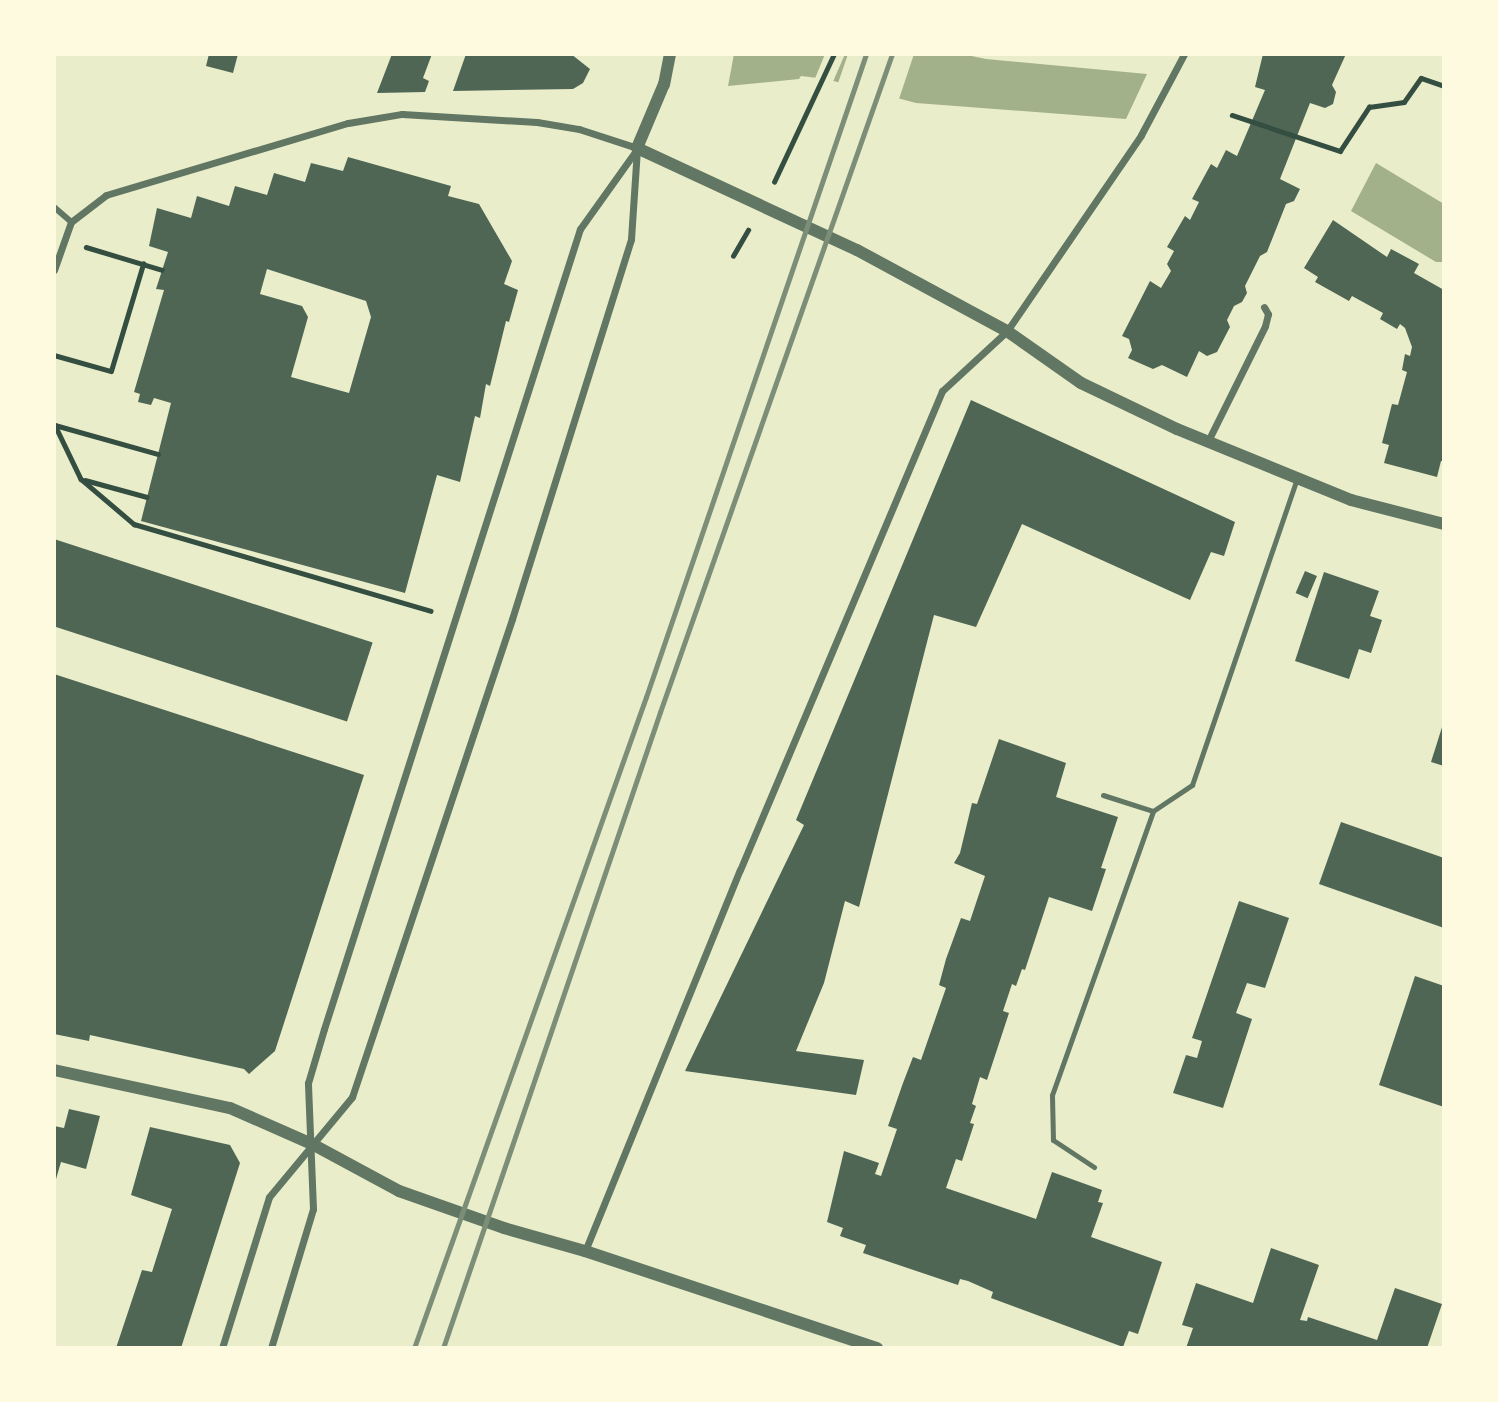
<!DOCTYPE html>
<style>
body{margin:0}
#map{position:relative;width:1498px;height:1402px;overflow:hidden;background:#e9edc9;font-family:"Space Grotesk",sans-serif}
div>[style]{position:absolute}
.water>*{inset:0;background:#a3b18a}
.pier>*{inset:0;background:#e9edc9}
.building>*{inset:0;background:#4f6655;transform-origin:0 0}
.path>*{height:4.5px;margin:-2.25px;padding:0 2.25px;transform-origin:2.25px;border-radius:2.25px;background:#344e41}
.service>*{height:5px;margin:-2.5px;padding:0 2.5px;transform-origin:2.5px;border-radius:2.5px;background:#617663}
.pedestrian>*{height:6px;margin:-3px;padding:0 3px;transform-origin:3px;border-radius:3px;background:#617663}
.minor>*{height:7px;margin:-3.5px;padding:0 3.5px;transform-origin:3.5px;border-radius:3.5px;background:#617663}
.tertiary>*{height:12px;margin:-6px;padding:0 6px;transform-origin:6px;border-radius:6px;background:#617663}
.rail>*{height:5px;margin:-2.5px;padding:0 2.5px;transform-origin:2.5px;border-radius:2.5px;background:#7c8e77}
span{translate:-50% -50%;white-space:nowrap;text-align:center;line-height:1.15;-webkit-text-stroke:5px #fefae0;paint-order:stroke}
.frame{position:absolute;inset:0;border:56px solid #fefae0;pointer-events:none}
</style>
<div id="map">
<div class="water">
<div style="clip-path:polygon(734px 54px,962px 54px,986px 59px,1147px 74px,1126px 119px,916px 103px,826px 79px,801px 76px,799px 79px,728px 86px)"></div>
<div style="clip-path:polygon(1376px 163px,1444px 204px,1444px 262px,1436px 262px,1351px 211px)"></div>
</div>
<div class="pier">
<div style="clip-path:polygon(825px 54px,845px 54px,832px 84px,814px 81px)"></div>
<div style="clip-path:polygon(848px 54px,914px 54px,898px 102px,837px 86px)"></div>
</div>
<div class="building">
<div style="clip-path:polygon(209px 54px,238px 54px,233px 73px,206px 66px)"></div>
<div style="clip-path:polygon(392px 54px,432px 54px,423px 78px,429px 81px,425px 92px,377px 93px)"></div>
<div style="clip-path:polygon(466px 54px,571px 54px,590px 69px,583px 83px,573px 89px,453px 91px)"></div>
<div style="clip-path:polygon(1263px 54px,1346px 54px,1332px 85px,1336px 92px,1333px 104px,1325px 108px,1310px 103px,1280px 179px,1300px 189px,1294px 201px,1286px 204px,1267px 252px,1260px 256px,1245px 286px,1247px 293px,1242px 302px,1234px 306px,1227px 320px,1230px 327px,1217px 352px,1207px 356px,1199px 351px,1187px 377px,1162px 365px,1153px 369px,1128px 358px,1132px 350px,1129px 339px,1122px 336px,1150px 281px,1161px 288px,1171px 271px,1167px 264px,1174px 251px,1167px 247px,1185px 216px,1190px 220px,1199px 202px,1192px 199px,1211px 164px,1217px 168px,1226px 150px,1237px 156px,1265px 90px,1255px 87px)"></div>
<div style="clip-path:polygon(evenodd,348px 157px,451px 186px,448px 196px,479px 204px,512px 261px,504px 284px,518px 290px,509px 322px,506px 321px,490px 386px,486px 384px,480px 418px,475px 416px,460px 482px,437px 475px,405px 593px,141px 521px,171px 403px,154px 398px,151px 405px,138px 402px,140px 394px,134px 392px,164px 290px,156px 289px,168px 252px,149px 246px,157px 208px,191px 218px,197px 196px,229px 206px,235px 186px,267px 195px,274px 173px,305px 182px,311px 163px,343px 171px,348px 157px,267px 269px,366px 301px,371px 317px,349px 393px,291px 377px,308px 317px,302px 306px,260px 294px,267px 269px)"></div>
<div style="clip-path:polygon(1333px 220px,1387px 257px,1391px 249px,1419px 264px,1414px 273px,1444px 290px,1444px 461px,1441px 461px,1437px 477px,1384px 463px,1389px 445px,1382px 443px,1392px 404px,1398px 405px,1407px 372px,1402px 370px,1405px 354px,1410px 356px,1412px 347px,1405px 328px,1400px 324px,1397px 329px,1380px 319px,1383px 313px,1352px 296px,1349px 301px,1315px 282px,1318px 277px,1304px 268px)"></div>
<div style="clip-path:polygon(971px 400px,1235px 522px,1224px 556px,1211px 552px,1190px 600px,1022px 524px,976px 627px,934px 615px,859px 907px,845px 901px,824px 983px,796px 1051px,864px 1060px,856px 1095px,685px 1071px,804px 825px,796px 820px)"></div>
<div style="left:54px;top:539px;width:335px;height:83px;rotate:18deg"></div>
<div style="left:1305px;top:571px;width:13px;height:24px;rotate:23deg"></div>
<div style="clip-path:polygon(1324px 572px,1379px 591px,1370px 616px,1382px 620px,1371px 653px,1359px 649px,1349px 679px,1295px 661px)"></div>
<div style="clip-path:polygon(54px 674px,364px 775px,275px 1051px,249px 1074px,244px 1069px,90px 1035px,89px 1041px,54px 1034px)"></div>
<div style="clip-path:polygon(1443px 724px,1444px 724px,1444px 766px,1431px 762px)"></div>
<div style="clip-path:polygon(999px 739px,1066px 763px,1056px 797px,1118px 817px,1101px 868px,1106px 869px,1092px 911px,1049px 897px,1025px 970px,1022px 969px,1016px 986px,1012px 984px,1003px 1011px,1009px 1013px,987px 1080px,980px 1077px,972px 1104px,976px 1106px,970px 1123px,974px 1124px,962px 1161px,956px 1159px,946px 1188px,1036px 1219px,1052px 1172px,1102px 1190px,1098px 1202px,1103px 1203px,1091px 1237px,1162px 1262px,1138px 1334px,1129px 1331px,1123px 1347px,991px 1298px,993px 1292px,968px 1281px,960px 1279px,958px 1285px,863px 1253px,866px 1245px,840px 1236px,843px 1228px,827px 1222px,844px 1151px,879px 1163px,875px 1174px,881px 1176px,897px 1129px,888px 1126px,903px 1083px,913px 1057px,921px 1060px,946px 988px,939px 985px,946px 959px,961px 918px,970px 921px,985px 876px,954px 863px,960px 853px,972px 803px,977px 804px)"></div>
<div style="clip-path:polygon(1341px 822px,1444px 858px,1444px 928px,1319px 884px)"></div>
<div style="clip-path:polygon(1239px 901px,1289px 918px,1265px 988px,1247px 983px,1236px 1013px,1252px 1019px,1223px 1108px,1173px 1093px,1186px 1055px,1197px 1058px,1202px 1041px,1192px 1038px)"></div>
<div style="clip-path:polygon(1415px 976px,1444px 986px,1444px 1107px,1379px 1085px)"></div>
<div style="clip-path:polygon(69px 1109px,100px 1116px,86px 1169px,61px 1162px,54px 1186px,54px 1126px,64px 1128px)"></div>
<div style="clip-path:polygon(150px 1127px,230px 1145px,240px 1163px,181px 1348px,116px 1348px,142px 1270px,152px 1272px,172px 1209px,131px 1195px)"></div>
<div style="clip-path:polygon(1271px 1248px,1319px 1265px,1300px 1320px,1307px 1321px,1308px 1317px,1377px 1340px,1395px 1288px,1442px 1304px,1427px 1348px,1186px 1348px,1193px 1328px,1182px 1325px,1196px 1283px,1253px 1303px)"></div>
</div>
<div class="path">
<div style="left:1232px;top:115px;width:114px;rotate:18.4deg"></div>
<div style="left:1340px;top:151px;width:53px;rotate:-56.6deg"></div>
<div style="left:1369px;top:107px;width:35px;rotate:-8deg"></div>
<div style="left:1404px;top:102px;width:29px;rotate:-55deg"></div>
<div style="left:1421px;top:78px;width:24px;rotate:19deg"></div>
<div style="left:774px;top:182px;width:141px;rotate:-64.9deg"></div>
<div style="left:86px;top:247px;width:79px;rotate:16.8deg"></div>
<div style="left:733px;top:256px;width:30px;rotate:-60deg"></div>
<div style="left:54px;top:355px;width:59px;rotate:15.7deg"></div>
<div style="left:111px;top:371px;width:112px;rotate:-73.3deg"></div>
<div style="left:55px;top:425px;width:60px;rotate:64.3deg"></div>
<div style="left:81px;top:479px;width:70px;rotate:40.3deg"></div>
<div style="left:134px;top:524px;width:309px;rotate:16.3deg"></div>
<div style="left:55px;top:425px;width:107px;rotate:15.7deg"></div>
<div style="left:85px;top:480px;width:64px;rotate:15.3deg"></div>
</div>
<div class="service">
<div style="left:1103px;top:795px;width:52px;rotate:17.7deg"></div>
<div style="left:1153px;top:811px;width:47px;rotate:-33.7deg"></div>
<div style="left:1192px;top:785px;width:324px;rotate:-71.1deg"></div>
<div style="left:1094px;top:1167px;width:49px;rotate:-146.6deg"></div>
<div style="left:1053px;top:1140px;width:45px;rotate:-91.3deg"></div>
<div style="left:1052px;top:1095px;width:301px;rotate:-70.4deg"></div>
</div>
<div class="pedestrian">
<div style="left:54px;top:207px;width:23px;rotate:41deg"></div>
</div>
<div class="minor">
<div style="left:54px;top:270px;width:51px;rotate:-70.5deg"></div>
<div style="left:71px;top:222px;width:44px;rotate:-37.6deg"></div>
<div style="left:106px;top:195px;width:252px;rotate:-16.6deg"></div>
<div style="left:348px;top:123px;width:55px;rotate:-9.5deg"></div>
<div style="left:402px;top:114px;width:135px;rotate:3.4deg"></div>
<div style="left:537px;top:122px;width:43px;rotate:9.5deg"></div>
<div style="left:579px;top:129px;width:61px;rotate:18.1deg"></div>
<div style="left:1208px;top:441px;width:128px;rotate:-63.6deg"></div>
<div style="left:1265px;top:326px;width:12px;rotate:-76deg"></div>
<div style="left:1268px;top:314px;width:8px;rotate:-120deg"></div>
<div style="left:585px;top:1251px;width:411px;rotate:-67.9deg"></div>
<div style="left:740px;top:870px;width:520px;rotate:-67.13deg"></div>
<div style="left:942px;top:391px;width:88px;rotate:-42.7deg"></div>
<div style="left:1007px;top:331px;width:237px;rotate:-55.6deg"></div>
<div style="left:1141px;top:135px;width:92px;rotate:-62deg"></div>
<div style="left:222px;top:1348px;width:158px;rotate:-72.7deg"></div>
<div style="left:269px;top:1197px;width:130px;rotate:-50.3deg"></div>
<div style="left:352px;top:1097px;width:504px;rotate:-71.49deg"></div>
<div style="left:512px;top:619px;width:398px;rotate:-72.6deg"></div>
<div style="left:631px;top:239px;width:91px;rotate:-86.2deg"></div>
<div style="left:271px;top:1348px;width:145px;rotate:-73.2deg"></div>
<div style="left:313px;top:1209px;width:126px;rotate:-92.3deg"></div>
<div style="left:308px;top:1083px;width:56px;rotate:-73.5deg"></div>
<div style="left:324px;top:1029px;width:840px;rotate:-72.26deg"></div>
<div style="left:580px;top:229px;width:98px;rotate:-54.5deg"></div>
</div>
<div class="tertiary">
<div style="left:670px;top:54px;width:31px;rotate:101deg"></div>
<div style="left:664px;top:84px;width:69px;rotate:112.9deg"></div>
<div style="left:637px;top:148px;width:242px;rotate:24.9deg"></div>
<div style="left:857px;top:250px;width:170px;rotate:28.4deg"></div>
<div style="left:1007px;top:331px;width:90px;rotate:35.1deg"></div>
<div style="left:1081px;top:383px;width:106px;rotate:25.6deg"></div>
<div style="left:1177px;top:429px;width:188px;rotate:22.2deg"></div>
<div style="left:1351px;top:500px;width:96px;rotate:14.5deg"></div>
<div style="left:54px;top:1070px;width:180px;rotate:12.2deg"></div>
<div style="left:230px;top:1108px;width:90px;rotate:23.7deg"></div>
<div style="left:312px;top:1144px;width:99px;rotate:28.4deg"></div>
<div style="left:399px;top:1191px;width:111px;rotate:19.4deg"></div>
<div style="left:504px;top:1228px;width:84px;rotate:15.9deg"></div>
<div style="left:585px;top:1251px;width:308px;rotate:18.4deg"></div>
</div>
<div class="rail">
<div style="left:414px;top:1348px;width:691px;rotate:-70.39deg"></div>
<div style="left:646px;top:697px;width:680px;rotate:-71.11deg"></div>
<div style="left:443px;top:1348px;width:672px;rotate:-71.16deg"></div>
<div style="left:660px;top:712px;width:698px;rotate:-70.58deg"></div>
</div>
<div class="frame"></div>
</div>
